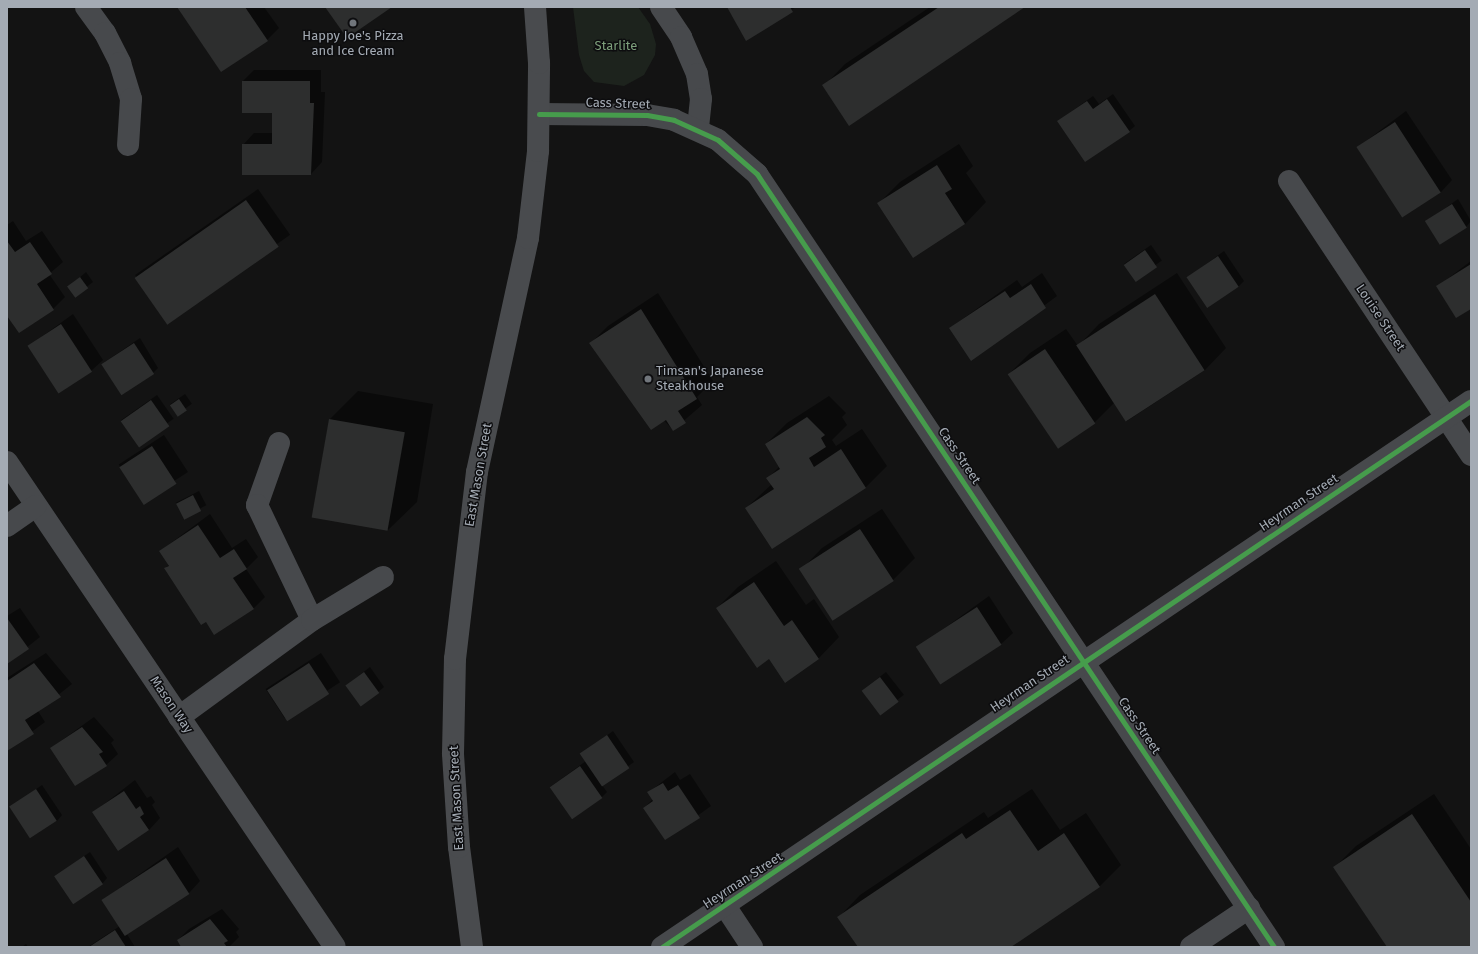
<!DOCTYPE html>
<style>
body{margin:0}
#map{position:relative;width:1478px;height:954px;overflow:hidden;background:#131313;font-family:"Fira Sans",sans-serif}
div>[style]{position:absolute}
.green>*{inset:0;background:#1d231d}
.shadow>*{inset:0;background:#0007;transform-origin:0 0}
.building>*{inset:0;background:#2d2e2e;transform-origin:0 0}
.minor>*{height:22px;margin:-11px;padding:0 11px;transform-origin:11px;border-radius:11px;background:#47494c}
.major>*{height:22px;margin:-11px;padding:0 11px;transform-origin:11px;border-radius:11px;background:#494b4e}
.cycleway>*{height:5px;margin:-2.5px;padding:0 2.5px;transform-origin:2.5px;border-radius:2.5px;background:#469c4c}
.dots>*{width:11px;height:11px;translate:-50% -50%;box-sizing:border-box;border:2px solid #0d0d0f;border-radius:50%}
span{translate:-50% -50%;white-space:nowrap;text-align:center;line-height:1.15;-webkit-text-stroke:3px #0d0d0f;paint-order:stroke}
.poi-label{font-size:13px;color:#a4abb4}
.left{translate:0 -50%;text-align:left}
.park-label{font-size:13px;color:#7d9f7b}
.street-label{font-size:13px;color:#a4abb4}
.frame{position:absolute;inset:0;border:8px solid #a4abb4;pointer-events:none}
</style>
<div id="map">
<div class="green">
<div style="clip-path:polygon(573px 7px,638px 7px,650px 24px,656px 44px,655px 55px,644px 75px,624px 86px,594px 82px,584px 71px,579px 55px)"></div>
</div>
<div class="shadow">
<div style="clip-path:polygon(178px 7px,264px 7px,279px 28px,267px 40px)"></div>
<div style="clip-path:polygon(728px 7px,796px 7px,746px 40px)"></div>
<div style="clip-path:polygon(930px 7px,1024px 7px,824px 86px,845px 64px)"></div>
<div style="clip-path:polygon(254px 70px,321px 70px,321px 92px,325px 92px,322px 162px,311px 174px,243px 145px,254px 133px,273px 133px,273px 112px,243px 81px)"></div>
<div style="clip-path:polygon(1113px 94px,1135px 126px,1129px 131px,1058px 121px,1093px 96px,1099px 104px)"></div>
<div style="clip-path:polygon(1406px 111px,1452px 180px,1441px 192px,1358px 147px)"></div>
<div style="clip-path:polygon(959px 144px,973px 166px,966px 173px,986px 202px,965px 224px,879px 203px,900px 182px)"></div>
<div style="left:258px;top:189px;width:56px;height:150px;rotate:55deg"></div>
<div style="clip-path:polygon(1458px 199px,1471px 221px,1466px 227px,1426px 222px)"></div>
<div style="clip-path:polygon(13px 221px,26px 241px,42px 231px,63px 262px,49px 274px,65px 297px,53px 309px,7px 314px,7px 225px)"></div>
<div style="left:1151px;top:245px;width:19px;height:33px;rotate:55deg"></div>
<div style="clip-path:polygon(1224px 251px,1244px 281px,1238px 287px,1187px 278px)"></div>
<div style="clip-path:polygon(1471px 261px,1471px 308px,1438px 286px)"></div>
<div style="clip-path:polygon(86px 272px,93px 282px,76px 295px,69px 287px)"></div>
<div style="clip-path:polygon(1042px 273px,1057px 296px,971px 360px,950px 328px,1017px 280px,1022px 287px)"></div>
<div style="clip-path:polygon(1177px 273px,1226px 348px,1205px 370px,1127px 421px,1115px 402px,1094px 423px,1009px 374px,1030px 353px,1066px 329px,1078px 346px,1099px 324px)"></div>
<div style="clip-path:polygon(658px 293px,713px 381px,697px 397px,702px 405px,673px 430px,591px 343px,608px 326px)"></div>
<div style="clip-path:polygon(73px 314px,103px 360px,91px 371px,29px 346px)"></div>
<div style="clip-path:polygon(140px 338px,158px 368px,153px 373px,102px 364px)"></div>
<div style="clip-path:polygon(358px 391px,433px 404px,417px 502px,388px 530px,329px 420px)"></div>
<div style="left:185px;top:394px;width:12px;height:18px;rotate:55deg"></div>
<div style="left:157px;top:395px;width:29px;height:44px;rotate:55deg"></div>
<div style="clip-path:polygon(829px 396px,846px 413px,842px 417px,847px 425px,832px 440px,836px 446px,862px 429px,887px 466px,865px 488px,746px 508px,772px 484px,768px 478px,780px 466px,766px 444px,787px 423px)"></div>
<div style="left:164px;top:435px;width:44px;height:54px;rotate:57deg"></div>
<div style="left:199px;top:491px;width:16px;height:26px;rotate:63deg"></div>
<div style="clip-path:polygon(882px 509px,915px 558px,893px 580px,833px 619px,801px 570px,822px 548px)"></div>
<div style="clip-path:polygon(210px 514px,232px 548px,246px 539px,258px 557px,246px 569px,265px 597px,253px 609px,206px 621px,165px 568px,169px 565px,160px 551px)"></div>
<div style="clip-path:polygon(776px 561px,806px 605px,814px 599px,839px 637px,818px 659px,717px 608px,738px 587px)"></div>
<div style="clip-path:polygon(989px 596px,1013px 633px,1001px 644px,917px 648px)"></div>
<div style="clip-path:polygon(20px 608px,40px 637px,7px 663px,7px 616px)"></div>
<div style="clip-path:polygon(46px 653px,72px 684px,38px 711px,45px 722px,7px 750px,7px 678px)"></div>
<div style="left:321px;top:653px;width:35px;height:66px;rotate:57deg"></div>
<div style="clip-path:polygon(370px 667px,384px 687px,378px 692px,347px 685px)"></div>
<div style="left:886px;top:672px;width:29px;height:30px;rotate:52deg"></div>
<div style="clip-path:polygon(94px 717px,114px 740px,111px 743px,118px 754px,106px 765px,51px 748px)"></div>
<div style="clip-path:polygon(613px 731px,634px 762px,602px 785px,607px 792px,601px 798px,550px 787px,586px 761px,582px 754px)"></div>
<div style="clip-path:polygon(675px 772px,680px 780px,690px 774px,711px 806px,665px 839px,644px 808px,653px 799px,649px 792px)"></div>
<div style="clip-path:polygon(135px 780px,147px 798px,151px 796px,155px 802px,152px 805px,160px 818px,149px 830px,94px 812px)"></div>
<div style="clip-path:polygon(42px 785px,62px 815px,57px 821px,11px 807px)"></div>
<div style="clip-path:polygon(1032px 789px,1060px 830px,1086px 813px,1121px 865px,1100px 886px,1009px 947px,859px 947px,839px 917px,860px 895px,984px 812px,988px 818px)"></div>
<div style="clip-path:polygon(1434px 794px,1471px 849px,1471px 947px,1388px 947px,1335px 867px,1356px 846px)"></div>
<div style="clip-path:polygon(178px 847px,200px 881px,189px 893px,125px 931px,135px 947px,88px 947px,120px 926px,103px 900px)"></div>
<div style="clip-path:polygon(90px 852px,107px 878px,102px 884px,56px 876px)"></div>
<div style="clip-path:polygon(222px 909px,239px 929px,236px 932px,239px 937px,229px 947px,182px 947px,178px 940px,189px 929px)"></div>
<div style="clip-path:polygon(26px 944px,28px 947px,22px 947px)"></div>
</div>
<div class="building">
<div style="clip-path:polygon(177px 7px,245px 7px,268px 41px,221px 72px)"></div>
<div style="clip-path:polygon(325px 7px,392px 7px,347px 38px)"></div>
<div style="clip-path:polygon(727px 7px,790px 7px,793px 12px,746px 41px)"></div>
<div style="clip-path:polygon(939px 7px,1025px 7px,849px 126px,822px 85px)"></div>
<div style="clip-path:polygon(242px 81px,310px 81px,310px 103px,314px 103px,311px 175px,242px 175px,242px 144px,272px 144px,272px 113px,242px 113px)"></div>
<div style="clip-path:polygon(1107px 99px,1130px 132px,1085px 162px,1057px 121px,1087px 101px,1093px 109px)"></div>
<div style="left:1395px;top:122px;width:84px;height:46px;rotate:57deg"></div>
<div style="clip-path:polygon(937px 165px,952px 189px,945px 193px,965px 224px,913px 258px,877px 203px)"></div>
<div style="left:246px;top:200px;width:57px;height:136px;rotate:55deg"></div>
<div style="left:1452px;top:204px;width:28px;height:32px;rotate:58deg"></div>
<div style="clip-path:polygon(7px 241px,15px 252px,30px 242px,52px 274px,37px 284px,54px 310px,19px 333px,7px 316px)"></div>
<div style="left:1145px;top:250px;width:21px;height:26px;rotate:55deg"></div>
<div style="left:1218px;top:256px;width:37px;height:38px;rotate:56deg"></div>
<div style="clip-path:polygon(1471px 264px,1471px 309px,1456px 318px,1436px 286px)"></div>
<div style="left:80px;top:277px;width:14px;height:16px;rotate:54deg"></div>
<div style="clip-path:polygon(1031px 284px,1046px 308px,971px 361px,949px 328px,1005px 291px,1010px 298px)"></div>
<div style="left:1155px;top:294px;width:91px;height:94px;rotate:57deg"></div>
<div style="clip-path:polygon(641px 309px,697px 399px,678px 411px,686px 423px,673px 431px,666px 420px,651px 430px,589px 343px)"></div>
<div style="left:61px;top:324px;width:57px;height:40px;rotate:57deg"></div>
<div style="left:134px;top:343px;width:37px;height:39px;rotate:57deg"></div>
<div style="left:1045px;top:349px;width:90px;height:45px;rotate:56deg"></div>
<div style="left:179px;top:399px;width:14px;height:11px;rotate:56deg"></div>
<div style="left:151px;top:400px;width:32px;height:37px;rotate:55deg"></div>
<div style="clip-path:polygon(807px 417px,825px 435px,821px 438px,826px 447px,809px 458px,814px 467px,841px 449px,866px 488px,772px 549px,745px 508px,774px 489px,766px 478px,780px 469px,765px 444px)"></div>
<div style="left:329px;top:419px;width:77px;height:100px;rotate:10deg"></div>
<div style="left:152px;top:446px;width:45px;height:39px;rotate:57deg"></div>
<div style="left:193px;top:495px;width:18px;height:19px;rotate:63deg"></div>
<div style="clip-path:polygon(198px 525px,220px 558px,234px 549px,247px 569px,233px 578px,254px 609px,214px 635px,206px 622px,201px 625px,164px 568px,169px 566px,159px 551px)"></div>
<div style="left:860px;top:529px;width:62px;height:73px;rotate:57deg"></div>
<div style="clip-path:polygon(754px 582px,784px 626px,792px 620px,819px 659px,785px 683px,769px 659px,757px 668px,716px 608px)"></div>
<div style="left:977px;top:607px;width:45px;height:73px;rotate:57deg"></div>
<div style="clip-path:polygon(7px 618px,29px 649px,7px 664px)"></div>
<div style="clip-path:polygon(34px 663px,61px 697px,25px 720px,34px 734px,7px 751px,7px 681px)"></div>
<div style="left:309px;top:663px;width:37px;height:50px;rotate:57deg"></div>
<div style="left:364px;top:672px;width:26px;height:23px;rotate:54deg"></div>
<div style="left:880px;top:677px;width:31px;height:23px;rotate:53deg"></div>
<div style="clip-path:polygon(82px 727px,103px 752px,99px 754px,107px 766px,75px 786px,50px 748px)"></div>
<div style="left:607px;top:735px;width:40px;height:33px;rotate:56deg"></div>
<div style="left:580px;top:766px;width:39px;height:37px;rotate:55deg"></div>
<div style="clip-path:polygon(663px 783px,668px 791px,678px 785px,700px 818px,665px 840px,643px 808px,653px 801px,647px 792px)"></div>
<div style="left:36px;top:789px;width:38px;height:32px;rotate:57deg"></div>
<div style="clip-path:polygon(124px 791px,136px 809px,140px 806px,144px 814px,140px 817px,149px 830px,118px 851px,92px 812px)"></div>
<div style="clip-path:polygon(1010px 810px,1038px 851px,1064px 833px,1100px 887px,1011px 947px,858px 947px,837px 917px,962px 833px,966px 839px)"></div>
<div style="clip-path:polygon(1412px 814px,1471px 902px,1471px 947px,1387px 947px,1333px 867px)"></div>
<div style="left:84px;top:856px;width:34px;height:36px;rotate:56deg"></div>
<div style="left:166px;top:858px;width:43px;height:77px;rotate:57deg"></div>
<div style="clip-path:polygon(210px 919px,228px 941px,224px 943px,227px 947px,181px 947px,177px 940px)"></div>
<div style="clip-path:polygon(115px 930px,126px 947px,89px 947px)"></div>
</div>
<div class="minor">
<div style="left:86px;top:7px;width:32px;rotate:54deg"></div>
<div style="left:105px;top:33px;width:34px;rotate:63deg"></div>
<div style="left:120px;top:63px;width:38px;rotate:73deg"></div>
<div style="left:131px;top:99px;width:46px;rotate:93.7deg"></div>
<div style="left:661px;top:7px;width:36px;rotate:56deg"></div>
<div style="left:681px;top:37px;width:40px;rotate:66.6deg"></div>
<div style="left:697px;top:74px;width:25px;rotate:81deg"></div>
<div style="left:701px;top:99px;width:30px;rotate:96deg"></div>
<div style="left:539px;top:114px;width:108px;rotate:0.5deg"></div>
<div style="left:647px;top:115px;width:27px;rotate:10deg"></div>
<div style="left:674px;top:120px;width:48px;rotate:24.4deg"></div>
<div style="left:718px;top:140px;width:52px;rotate:41.1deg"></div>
<div style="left:757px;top:174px;width:930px;rotate:56.22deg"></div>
<div style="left:1289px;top:181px;width:329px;rotate:56.4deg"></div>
<div style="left:279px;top:443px;width:66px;rotate:109.5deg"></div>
<div style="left:257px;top:505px;width:127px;rotate:64.4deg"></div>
<div style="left:7px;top:462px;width:585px;rotate:55.93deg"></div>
<div style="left:7px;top:526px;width:35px;rotate:-35deg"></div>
<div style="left:179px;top:717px;width:165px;rotate:-36.1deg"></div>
<div style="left:312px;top:620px;width:83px;rotate:-31.2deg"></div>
<div style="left:725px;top:906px;width:49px;rotate:56.6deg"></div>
<div style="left:662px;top:947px;width:976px;rotate:-34.02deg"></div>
<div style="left:1191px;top:947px;width:70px;rotate:-33.9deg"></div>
</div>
<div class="major">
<div style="left:472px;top:947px;width:101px;rotate:-97.4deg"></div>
<div style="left:459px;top:847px;width:94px;rotate:-93.7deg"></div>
<div style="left:453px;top:753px;width:94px;rotate:-88.8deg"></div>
<div style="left:455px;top:659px;width:188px;rotate:-83.3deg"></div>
<div style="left:477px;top:472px;width:239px;rotate:-77.7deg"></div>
<div style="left:528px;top:238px;width:88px;rotate:-83.4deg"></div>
<div style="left:538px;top:151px;width:88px;rotate:-89.3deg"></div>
<div style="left:539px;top:63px;width:56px;rotate:-94.1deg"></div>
</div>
<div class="cycleway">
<div style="left:539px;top:114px;width:108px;rotate:0.5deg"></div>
<div style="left:647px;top:115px;width:27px;rotate:10deg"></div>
<div style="left:674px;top:120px;width:48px;rotate:24.4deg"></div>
<div style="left:718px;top:140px;width:52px;rotate:41.1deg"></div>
<div style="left:757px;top:174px;width:930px;rotate:56.22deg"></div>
<div style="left:662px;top:947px;width:976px;rotate:-34.02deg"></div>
</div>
<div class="dots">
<div style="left:353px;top:23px;background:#71767c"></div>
<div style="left:648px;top:379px;background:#71767c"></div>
</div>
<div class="poi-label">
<span style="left:353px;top:44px">Happy Joe's Pizza<br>and Ice Cream</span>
<span class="left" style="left:656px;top:379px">Timsan's Japanese<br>Steakhouse</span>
</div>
<div class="park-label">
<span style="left:616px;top:46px">Starlite</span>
</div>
<div class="street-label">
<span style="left:618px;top:104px;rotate:2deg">Cass Street</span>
<span style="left:1380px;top:318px;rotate:56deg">Louise Street</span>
<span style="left:959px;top:456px;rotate:56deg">Cass Street</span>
<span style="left:479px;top:475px;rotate:-80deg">East Mason Street</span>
<span style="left:1299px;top:503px;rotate:-34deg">Heyrman Street</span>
<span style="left:1030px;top:684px;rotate:-34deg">Heyrman Street</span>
<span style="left:171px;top:705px;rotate:56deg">Mason Way</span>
<span style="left:1139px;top:726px;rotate:56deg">Cass Street</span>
<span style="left:457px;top:798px;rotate:-93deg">East Mason Street</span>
<span style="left:743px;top:881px;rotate:-33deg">Heyrman Street</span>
</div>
<div class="frame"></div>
</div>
